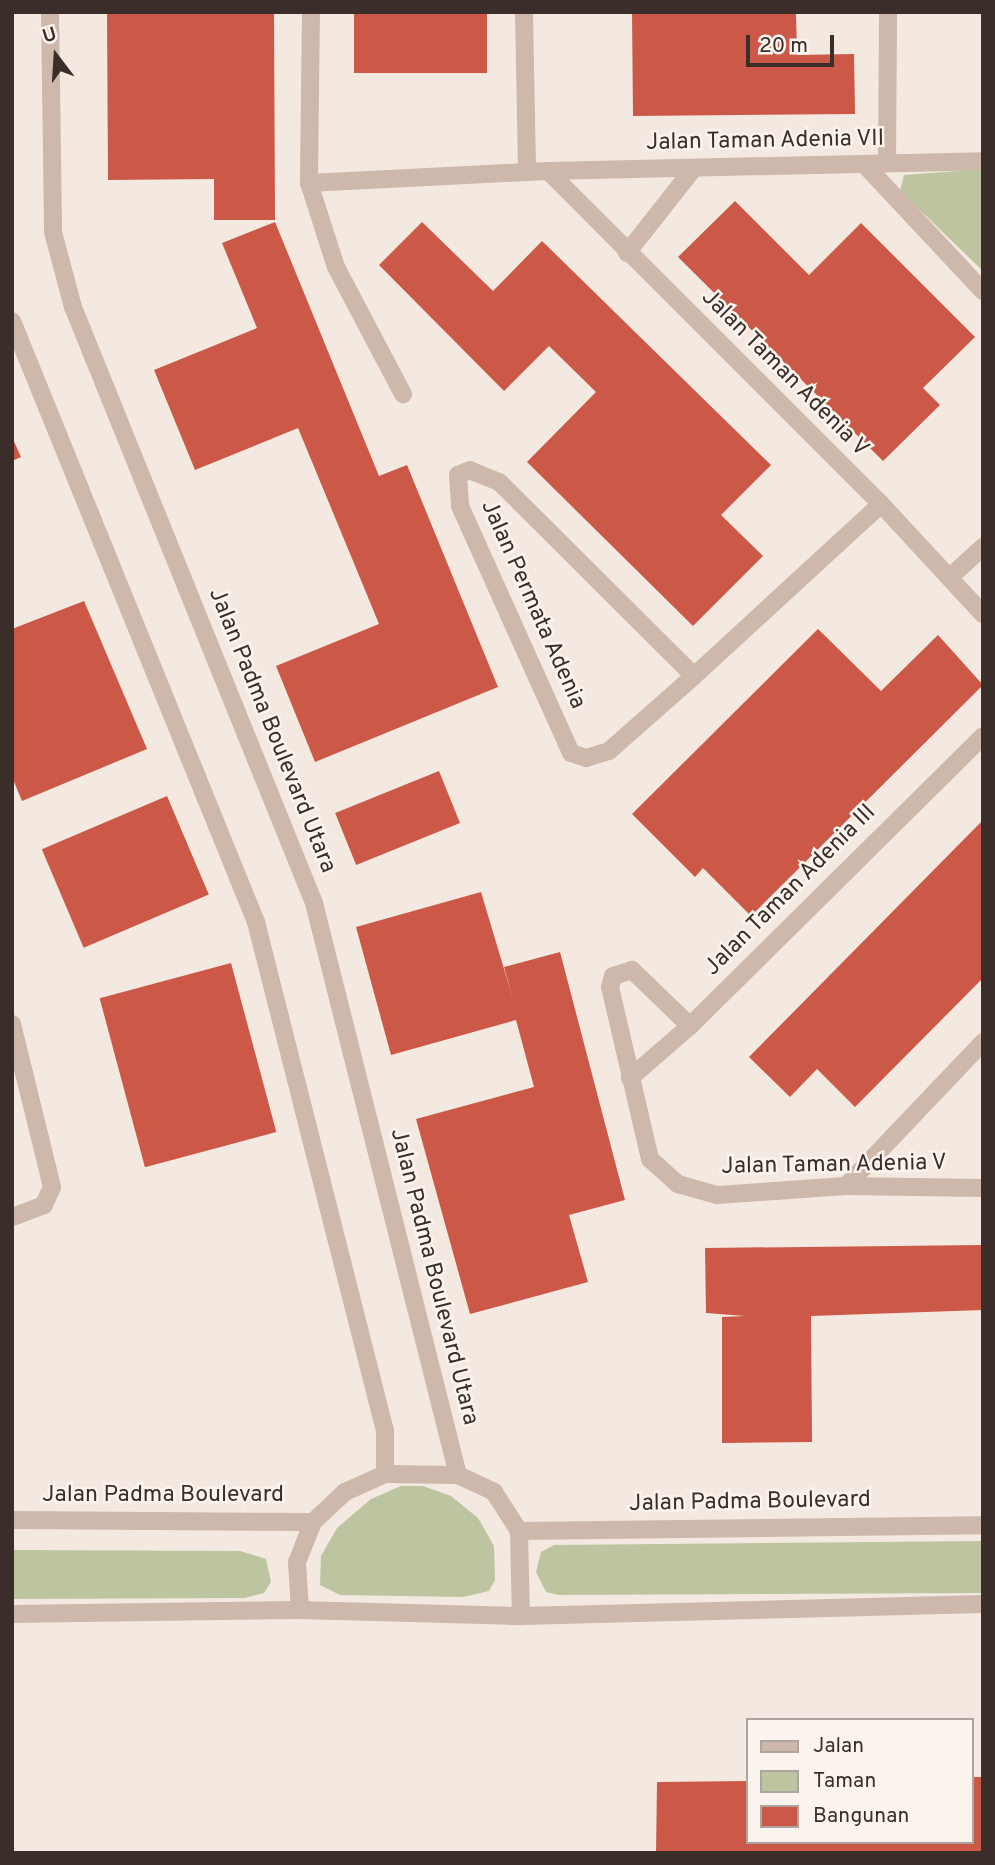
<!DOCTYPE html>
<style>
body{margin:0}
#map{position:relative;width:995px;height:1865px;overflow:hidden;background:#f4e9e0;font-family:Overpass,sans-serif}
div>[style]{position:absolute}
.green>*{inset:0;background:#bcc59f}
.building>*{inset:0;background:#cc5847;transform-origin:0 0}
.street>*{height:18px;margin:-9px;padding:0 9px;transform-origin:9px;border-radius:9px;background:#ceb7ab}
span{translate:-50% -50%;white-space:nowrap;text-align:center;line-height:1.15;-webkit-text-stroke:5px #fbf3ed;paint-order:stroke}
.street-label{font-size:23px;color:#3b2e2a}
.frame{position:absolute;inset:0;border:14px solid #3b2e2a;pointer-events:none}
.legend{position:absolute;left:746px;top:1718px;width:228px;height:126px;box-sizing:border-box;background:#fbf3ed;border:2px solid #aea49f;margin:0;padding:9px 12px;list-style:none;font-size:21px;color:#3b2e2a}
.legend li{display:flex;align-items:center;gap:14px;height:35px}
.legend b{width:35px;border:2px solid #aea49f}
.north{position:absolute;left:21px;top:21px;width:70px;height:70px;-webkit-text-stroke:5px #fbf3ed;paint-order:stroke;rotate:343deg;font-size:19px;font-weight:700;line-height:28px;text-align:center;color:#3b2e2a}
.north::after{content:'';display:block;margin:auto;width:24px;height:32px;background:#3b2e2a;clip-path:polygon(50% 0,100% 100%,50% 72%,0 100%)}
.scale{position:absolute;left:746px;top:35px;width:88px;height:32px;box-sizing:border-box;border:4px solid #3b2e2a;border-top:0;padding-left:9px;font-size:21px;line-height:24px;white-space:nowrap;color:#3b2e2a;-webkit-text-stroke:5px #fbf3ed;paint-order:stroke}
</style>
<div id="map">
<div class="green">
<div style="clip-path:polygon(983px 169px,983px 271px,900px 191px,904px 175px)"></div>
<div style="clip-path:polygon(401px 1486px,423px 1486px,451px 1496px,478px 1518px,494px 1546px,495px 1580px,489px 1591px,463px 1597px,340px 1595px,320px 1585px,321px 1556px,337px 1528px,371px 1499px)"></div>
<div style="clip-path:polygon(983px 1541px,983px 1593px,559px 1595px,546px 1592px,536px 1572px,541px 1552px,554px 1545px)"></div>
<div style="clip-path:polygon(12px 1550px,240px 1551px,266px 1559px,271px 1582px,264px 1593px,245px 1598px,12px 1599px)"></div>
</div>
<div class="building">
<div style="clip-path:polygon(107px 12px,274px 12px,275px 220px,214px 220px,214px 179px,108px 180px)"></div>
<div style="left:354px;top:12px;width:133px;height:61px"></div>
<div style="clip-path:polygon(632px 12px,796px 12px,797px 55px,854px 54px,855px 114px,633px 116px)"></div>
<div style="clip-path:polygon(735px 201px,809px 275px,861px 223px,975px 337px,923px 388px,940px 405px,883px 461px,678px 257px)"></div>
<div style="clip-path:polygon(275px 222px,379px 476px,407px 465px,498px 687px,315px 762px,276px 666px,379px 624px,358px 573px,298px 428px,195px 470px,154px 370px,257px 328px,222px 243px)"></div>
<div style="clip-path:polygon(422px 222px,493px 291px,542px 241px,771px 465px,721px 515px,763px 556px,693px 626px,527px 462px,596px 392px,549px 346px,504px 391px,379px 265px)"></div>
<div style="clip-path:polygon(12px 437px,21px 457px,12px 461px)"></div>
<div style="clip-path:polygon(84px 601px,147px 749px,22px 801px,12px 777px,12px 629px)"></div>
<div style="clip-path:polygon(818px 629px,881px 691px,938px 635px,983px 685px,751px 916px,703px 868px,695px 877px,632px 814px)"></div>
<div style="left:439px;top:771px;width:56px;height:112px;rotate:68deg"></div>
<div style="left:167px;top:796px;width:107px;height:136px;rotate:67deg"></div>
<div style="clip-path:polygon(983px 820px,983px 978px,855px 1107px,817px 1069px,790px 1097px,749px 1057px)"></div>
<div style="clip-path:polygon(481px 892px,513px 999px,504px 967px,560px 952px,625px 1200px,569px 1215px,588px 1282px,470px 1314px,416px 1119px,534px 1087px,516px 1020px,391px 1055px,356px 927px)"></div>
<div style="left:231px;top:963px;width:175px;height:136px;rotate:75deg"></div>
<div style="clip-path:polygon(983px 1245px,983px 1310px,811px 1316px,812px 1442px,722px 1443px,722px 1317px,745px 1316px,706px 1313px,705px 1248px)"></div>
<div style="clip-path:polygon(972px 1777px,983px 1777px,983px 1853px,656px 1853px,657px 1782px,748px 1781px,748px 1842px,972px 1842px)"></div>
</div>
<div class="street">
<div style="left:50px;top:12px;width:220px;rotate:89.2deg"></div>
<div style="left:53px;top:232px;width:78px;rotate:75.1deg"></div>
<div style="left:73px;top:307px;width:643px;rotate:67.98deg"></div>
<div style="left:314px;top:903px;width:590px;rotate:75.87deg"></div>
<div style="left:311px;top:12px;width:171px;rotate:90.7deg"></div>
<div style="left:309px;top:183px;width:88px;rotate:72.2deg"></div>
<div style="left:336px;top:267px;width:144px;rotate:62.2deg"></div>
<div style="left:524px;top:12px;width:160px;rotate:88.9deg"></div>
<div style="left:887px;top:163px;width:151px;rotate:-89.6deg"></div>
<div style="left:864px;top:164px;width:174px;rotate:46.9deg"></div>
<div style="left:548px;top:171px;width:471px;rotate:45deg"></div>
<div style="left:881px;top:504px;width:150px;rotate:47.2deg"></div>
<div style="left:309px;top:183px;width:239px;rotate:-2.9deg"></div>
<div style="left:548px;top:171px;width:435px;rotate:-1.3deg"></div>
<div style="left:627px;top:253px;width:108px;rotate:-51.8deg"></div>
<div style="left:12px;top:321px;width:649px;rotate:67.9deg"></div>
<div style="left:256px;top:922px;width:525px;rotate:75.78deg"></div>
<div style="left:385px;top:1431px;width:43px;rotate:90deg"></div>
<div style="left:950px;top:577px;width:45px;rotate:-42.3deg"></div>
<div style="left:694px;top:676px;width:275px;rotate:-135.1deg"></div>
<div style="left:499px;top:482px;width:31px;rotate:-158deg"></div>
<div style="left:470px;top:470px;width:13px;rotate:157deg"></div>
<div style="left:458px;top:475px;width:31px;rotate:86deg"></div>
<div style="left:460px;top:506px;width:271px;rotate:65.8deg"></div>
<div style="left:571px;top:753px;width:16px;rotate:18deg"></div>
<div style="left:586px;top:758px;width:24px;rotate:-17deg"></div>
<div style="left:609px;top:751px;width:113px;rotate:-41.4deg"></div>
<div style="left:694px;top:676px;width:254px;rotate:-42.6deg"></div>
<div style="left:12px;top:1024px;width:168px;rotate:76.2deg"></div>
<div style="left:52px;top:1187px;width:20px;rotate:114deg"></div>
<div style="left:44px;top:1205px;width:34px;rotate:159deg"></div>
<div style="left:690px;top:1026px;width:81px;rotate:-136deg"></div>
<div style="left:632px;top:970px;width:20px;rotate:162deg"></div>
<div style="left:613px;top:976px;width:11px;rotate:105deg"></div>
<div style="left:610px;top:987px;width:177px;rotate:76.9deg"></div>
<div style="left:650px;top:1159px;width:38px;rotate:42deg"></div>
<div style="left:678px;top:1184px;width:41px;rotate:15.8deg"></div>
<div style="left:717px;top:1195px;width:129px;rotate:-4deg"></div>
<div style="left:846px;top:1186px;width:137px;rotate:0.8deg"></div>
<div style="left:630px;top:1078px;width:79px;rotate:-40.9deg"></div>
<div style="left:690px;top:1026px;width:412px;rotate:-44.7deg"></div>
<div style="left:846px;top:1186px;width:199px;rotate:-46.4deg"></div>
<div style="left:12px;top:1520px;width:301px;rotate:0.4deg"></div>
<div style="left:519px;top:1531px;width:464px;rotate:-0.7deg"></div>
<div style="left:300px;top:1610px;width:48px;rotate:-93.6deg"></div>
<div style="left:297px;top:1562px;width:43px;rotate:-68.2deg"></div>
<div style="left:313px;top:1522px;width:44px;rotate:-43.2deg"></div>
<div style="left:345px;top:1492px;width:44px;rotate:-24.2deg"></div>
<div style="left:385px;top:1474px;width:73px;rotate:0.8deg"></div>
<div style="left:458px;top:1475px;width:40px;rotate:25deg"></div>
<div style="left:494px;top:1492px;width:46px;rotate:57.3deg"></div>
<div style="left:519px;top:1531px;width:85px;rotate:88.7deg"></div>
<div style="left:12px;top:1614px;width:288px;rotate:-0.8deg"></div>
<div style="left:300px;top:1610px;width:221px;rotate:1.6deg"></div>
<div style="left:521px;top:1616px;width:462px;rotate:-1.5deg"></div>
</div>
<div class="street-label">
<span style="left:765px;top:142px;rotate:-1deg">Jalan Taman Adenia VII</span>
<span style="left:784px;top:374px;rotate:45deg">Jalan Taman Adenia V</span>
<span style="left:532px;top:605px;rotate:66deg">Jalan Permata Adenia</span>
<span style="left:271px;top:731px;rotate:68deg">Jalan Padma Boulevard Utara</span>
<span style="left:791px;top:891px;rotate:-45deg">Jalan Taman Adenia III</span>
<span style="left:834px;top:1166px;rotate:-1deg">Jalan Taman Adenia V</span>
<span style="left:433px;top:1277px;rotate:76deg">Jalan Padma Boulevard Utara</span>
<span style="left:163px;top:1496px">Jalan Padma Boulevard</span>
<span style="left:750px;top:1503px;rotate:-1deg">Jalan Padma Boulevard</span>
</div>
<div class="frame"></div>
<ul class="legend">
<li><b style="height:9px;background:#ceb7ab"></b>Jalan</li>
<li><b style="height:19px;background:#bcc59f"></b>Taman</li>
<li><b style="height:19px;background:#cc5847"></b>Bangunan</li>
</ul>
<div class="north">U</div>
<div class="scale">20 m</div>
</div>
